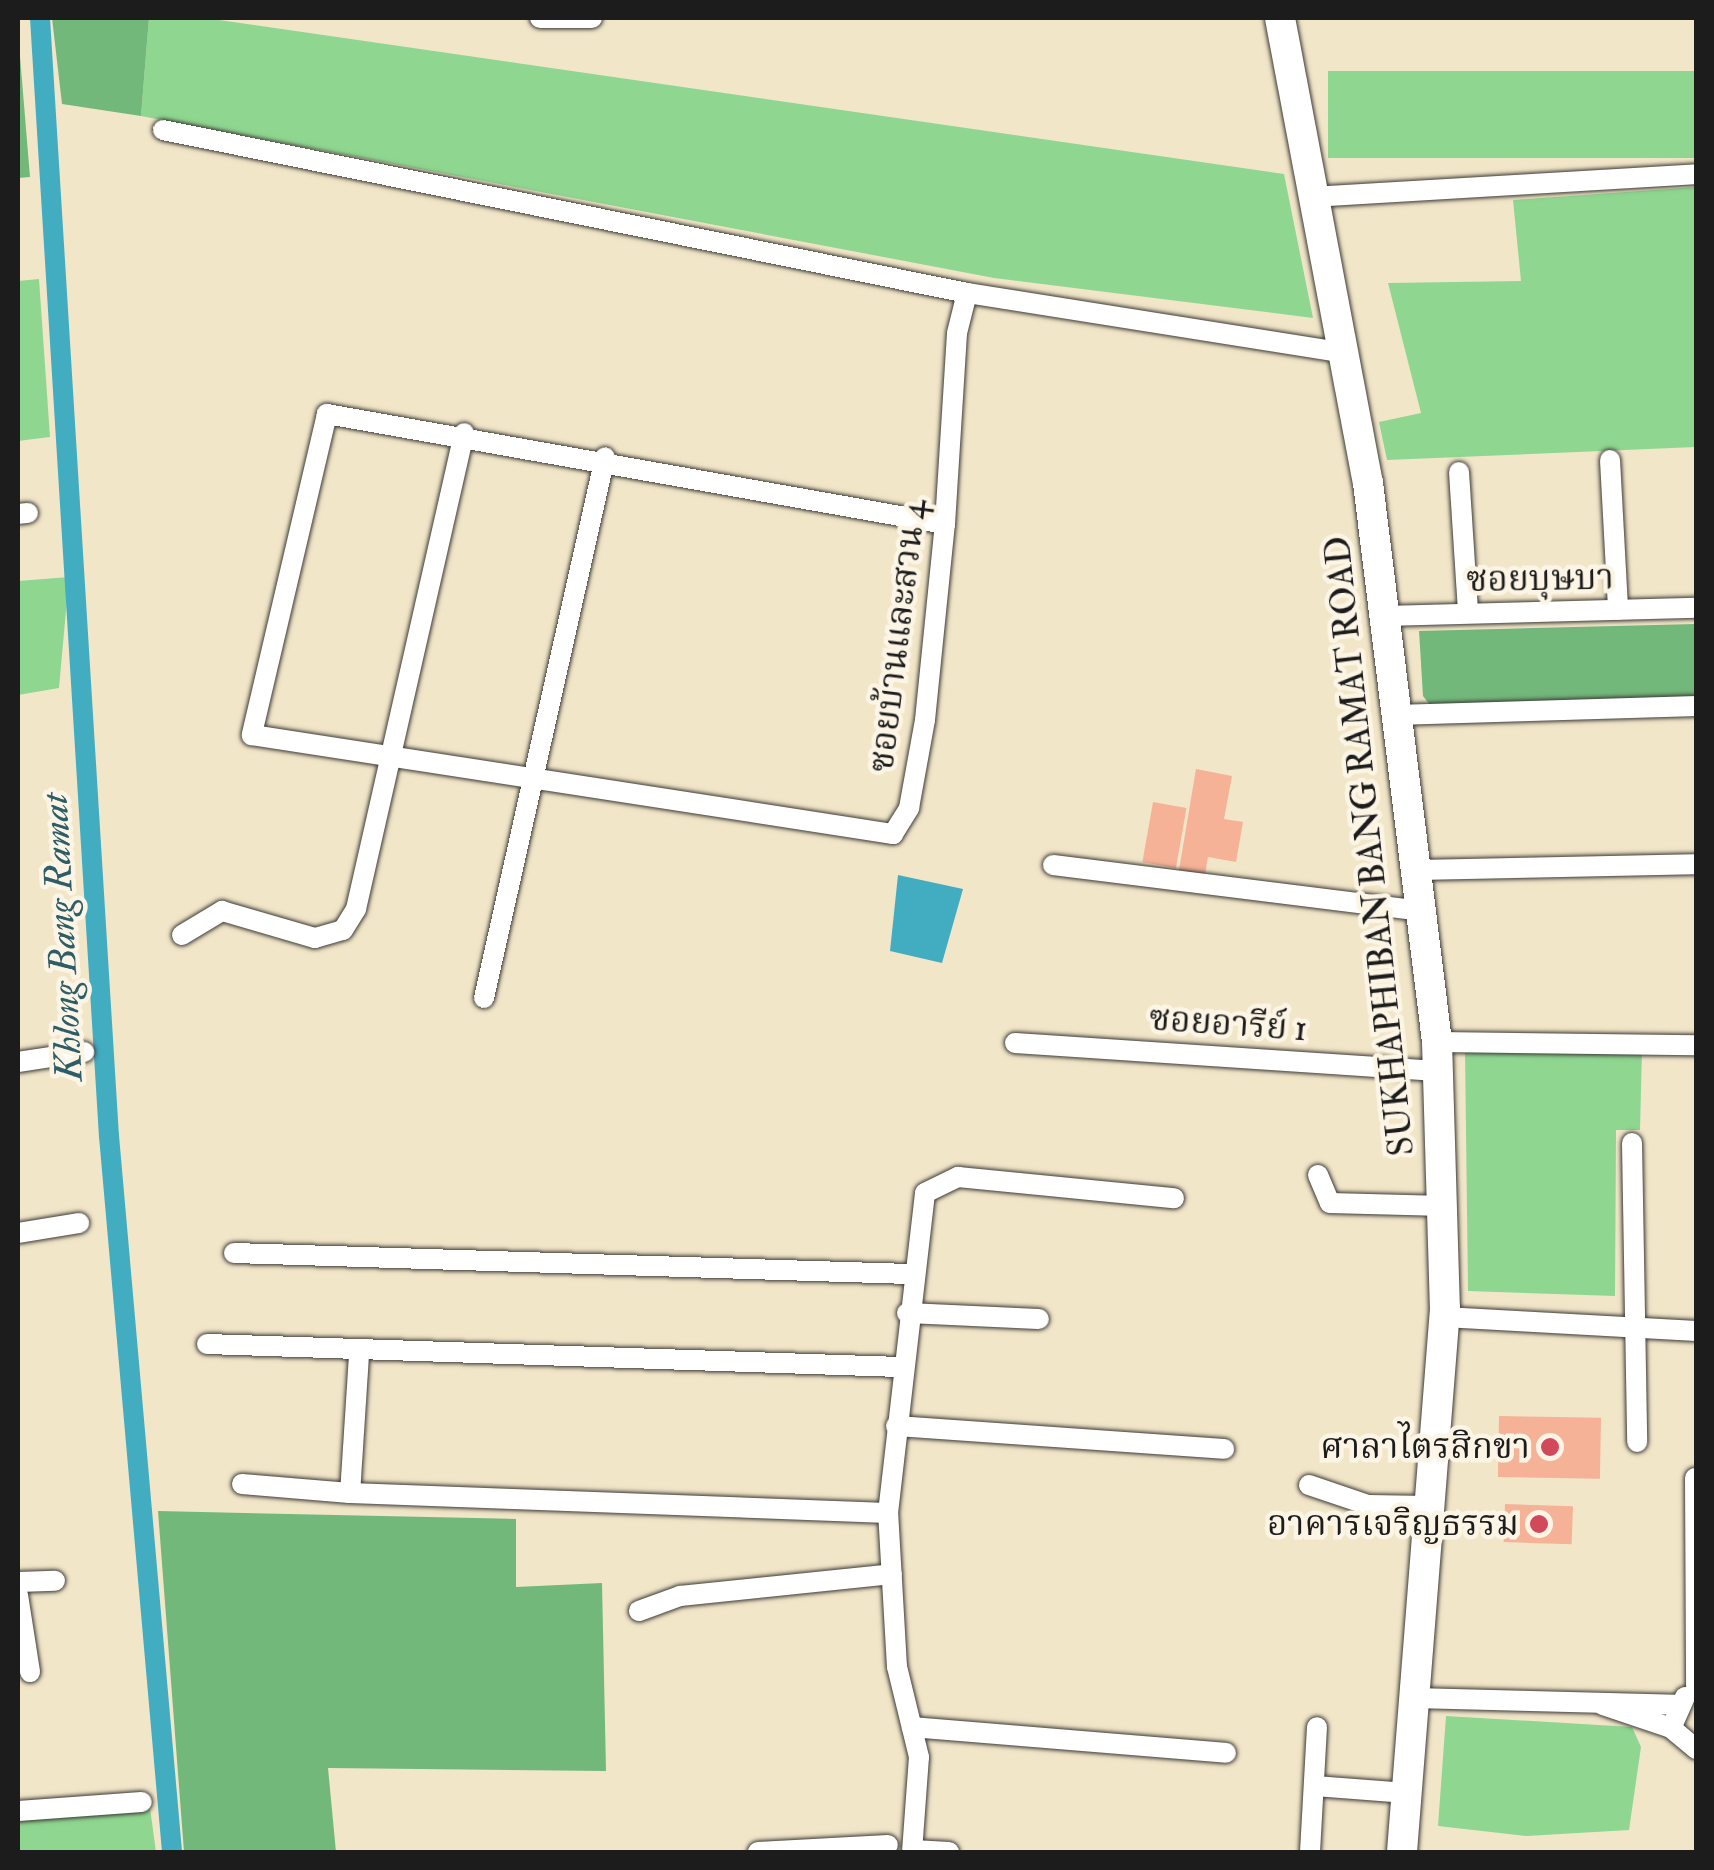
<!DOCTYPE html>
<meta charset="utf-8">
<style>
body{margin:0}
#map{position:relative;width:1714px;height:1870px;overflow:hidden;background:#f2e6c9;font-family:"IM FELL Double Pica","Noto Serif Thai",serif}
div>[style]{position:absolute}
.green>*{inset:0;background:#8fd791;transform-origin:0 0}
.forest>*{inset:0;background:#73b87b}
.water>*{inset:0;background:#42acc1}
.canal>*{height:20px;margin:-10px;padding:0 10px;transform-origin:10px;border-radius:10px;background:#42acc1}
.building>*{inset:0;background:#f5b297;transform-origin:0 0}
.roads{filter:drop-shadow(0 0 2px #3c3a36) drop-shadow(0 0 2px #3c3a36)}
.street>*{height:20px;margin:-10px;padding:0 10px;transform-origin:10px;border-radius:10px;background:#fff}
.secondary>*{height:30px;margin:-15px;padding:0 15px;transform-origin:15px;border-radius:15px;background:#fff}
.dots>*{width:28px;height:28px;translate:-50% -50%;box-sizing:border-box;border:5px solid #fcf5e5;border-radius:50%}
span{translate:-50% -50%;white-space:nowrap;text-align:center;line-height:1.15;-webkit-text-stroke:9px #fcf5e5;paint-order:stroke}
.street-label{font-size:35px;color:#1c1c1c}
.poi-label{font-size:35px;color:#1c1c1c}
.right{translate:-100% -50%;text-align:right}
.water-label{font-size:38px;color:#2d5d66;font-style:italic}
.frame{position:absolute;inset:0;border:20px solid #1c1c1c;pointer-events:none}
</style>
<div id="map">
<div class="green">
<div style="clip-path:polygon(149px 18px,205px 18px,1284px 174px,1313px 318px,994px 278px,141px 116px)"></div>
<div style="left:1696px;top:71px;width:87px;height:368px;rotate:90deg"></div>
<div style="clip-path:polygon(1696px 187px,1696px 447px,1387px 460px,1379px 422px,1421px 413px,1388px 283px,1521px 281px,1513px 200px)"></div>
<div style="clip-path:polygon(39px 279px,50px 437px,18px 441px,18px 281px)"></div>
<div style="clip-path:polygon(69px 577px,59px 688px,18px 695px,18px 581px)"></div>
<div style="clip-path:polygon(1642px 1050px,1640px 1130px,1616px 1130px,1615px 1296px,1468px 1291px,1465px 1051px)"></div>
<div style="clip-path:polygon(1446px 1716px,1632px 1727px,1641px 1747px,1629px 1830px,1527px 1836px,1438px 1826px)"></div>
<div style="clip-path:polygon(148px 1793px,156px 1852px,18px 1852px,18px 1803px)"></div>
</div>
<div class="forest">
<div style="clip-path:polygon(52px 18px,149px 18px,141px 116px,62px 104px)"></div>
<div style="clip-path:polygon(18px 32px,30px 177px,18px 178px)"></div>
<div style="clip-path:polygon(1696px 624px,1696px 696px,1430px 705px,1423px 696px,1419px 631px)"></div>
<div style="clip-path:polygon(158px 1511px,516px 1519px,516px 1587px,602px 1583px,606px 1771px,328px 1768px,336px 1852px,184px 1852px)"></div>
</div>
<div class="water">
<div style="clip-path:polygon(898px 875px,963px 889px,942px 963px,890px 951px)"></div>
</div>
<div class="canal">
<div style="left:40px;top:18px;width:1120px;rotate:86.47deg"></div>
<div style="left:109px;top:1136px;width:719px;rotate:84.97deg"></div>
</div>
<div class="building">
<div style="clip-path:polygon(1196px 769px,1232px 776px,1224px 819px,1243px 822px,1236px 862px,1208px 857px,1205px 875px,1179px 870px)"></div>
<div style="left:1153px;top:802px;width:34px;height:61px;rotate:10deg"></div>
<div style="left:1499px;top:1416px;width:102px;height:61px;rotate:1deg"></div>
<div style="left:1505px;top:1504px;width:68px;height:38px;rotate:2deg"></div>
</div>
<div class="roads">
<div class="street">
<div style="left:540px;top:18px;width:52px"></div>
<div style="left:163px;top:130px;width:820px;rotate:11.46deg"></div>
<div style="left:1313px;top:197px;width:384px;rotate:-3.4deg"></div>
<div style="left:1610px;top:460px;width:150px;rotate:86.9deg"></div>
<div style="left:1459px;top:472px;width:141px;rotate:86.3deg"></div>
<div style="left:18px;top:514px;width:10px;rotate:-6deg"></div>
<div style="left:945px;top:524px;width:628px;rotate:-169.91deg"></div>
<div style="left:327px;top:414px;width:330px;rotate:103.2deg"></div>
<div style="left:252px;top:735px;width:649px;rotate:8.78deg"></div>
<div style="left:893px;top:834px;width:31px;rotate:-58deg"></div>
<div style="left:909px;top:808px;width:89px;rotate:-79.7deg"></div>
<div style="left:925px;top:720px;width:197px;rotate:-84.2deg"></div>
<div style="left:945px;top:524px;width:191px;rotate:-86.4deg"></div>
<div style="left:957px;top:333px;width:41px;rotate:-76deg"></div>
<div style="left:967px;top:293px;width:382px;rotate:9deg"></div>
<div style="left:1385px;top:616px;width:311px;rotate:-1.5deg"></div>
<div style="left:1397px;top:715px;width:299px;rotate:-1.7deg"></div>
<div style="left:1053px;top:865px;width:371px;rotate:7.1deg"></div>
<div style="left:1416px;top:870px;width:280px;rotate:-1.2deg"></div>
<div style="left:182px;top:935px;width:47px;rotate:-31deg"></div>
<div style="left:222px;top:911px;width:97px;rotate:16.2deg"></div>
<div style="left:315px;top:938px;width:29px;rotate:-16deg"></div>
<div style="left:343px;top:930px;width:25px;rotate:-58deg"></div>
<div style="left:356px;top:909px;width:488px;rotate:-77.2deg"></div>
<div style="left:484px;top:998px;width:554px;rotate:-77.39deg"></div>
<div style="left:1437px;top:1042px;width:259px;rotate:0.7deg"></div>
<div style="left:1015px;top:1043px;width:423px;rotate:3.8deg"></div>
<div style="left:18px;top:1062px;width:67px;rotate:-8.6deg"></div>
<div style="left:1632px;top:1143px;width:299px;rotate:89deg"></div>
<div style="left:1318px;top:1175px;width:30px;rotate:67deg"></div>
<div style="left:1330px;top:1203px;width:114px;rotate:1.5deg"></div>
<div style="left:18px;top:1233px;width:62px;rotate:-9.3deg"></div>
<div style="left:234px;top:1253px;width:677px;rotate:1.78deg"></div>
<div style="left:907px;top:1313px;width:132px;rotate:2.6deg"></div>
<div style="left:1445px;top:1317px;width:251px;rotate:3.2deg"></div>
<div style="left:207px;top:1344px;width:694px;rotate:1.9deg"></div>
<div style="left:359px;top:1355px;width:138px;rotate:93.7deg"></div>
<div style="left:350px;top:1493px;width:538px;rotate:2.13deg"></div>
<div style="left:896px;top:1426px;width:329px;rotate:4deg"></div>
<div style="left:1695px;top:1478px;width:213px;rotate:89.7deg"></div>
<div style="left:242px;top:1484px;width:108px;rotate:4.8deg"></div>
<div style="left:1309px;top:1485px;width:62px;rotate:18.7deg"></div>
<div style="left:1368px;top:1505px;width:61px;rotate:0.9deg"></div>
<div style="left:18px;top:1582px;width:37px;rotate:-2deg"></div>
<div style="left:18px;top:1595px;width:78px;rotate:81.1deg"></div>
<div style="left:639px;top:1611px;width:44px;rotate:-20.1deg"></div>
<div style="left:680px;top:1596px;width:213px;rotate:-5.9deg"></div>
<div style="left:1685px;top:1697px;width:34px;rotate:114deg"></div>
<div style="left:1671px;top:1728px;width:33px;rotate:40deg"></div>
<div style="left:1414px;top:1698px;width:262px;rotate:1.5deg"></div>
<div style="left:1603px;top:1705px;width:72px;rotate:18.7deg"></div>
<div style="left:912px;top:1727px;width:315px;rotate:4.7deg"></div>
<div style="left:1315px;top:1786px;width:92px;rotate:4.4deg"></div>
<div style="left:18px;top:1811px;width:124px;rotate:-4.2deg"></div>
<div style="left:913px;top:1850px;width:36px;rotate:3deg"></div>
<div style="left:758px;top:1852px;width:130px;rotate:-3.1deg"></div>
<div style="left:912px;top:1852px;width:95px;rotate:-85.8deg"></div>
<div style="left:919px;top:1757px;width:93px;rotate:-103.7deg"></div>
<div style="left:897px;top:1667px;width:154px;rotate:-93.3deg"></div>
<div style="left:888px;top:1513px;width:322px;rotate:-83.4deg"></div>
<div style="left:925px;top:1193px;width:37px;rotate:-26deg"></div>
<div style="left:958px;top:1177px;width:217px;rotate:5.6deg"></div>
<div style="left:1310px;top:1852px;width:125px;rotate:-86.8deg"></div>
</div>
<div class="secondary">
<div style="left:1280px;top:18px;width:473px;rotate:79.3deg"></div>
<div style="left:1368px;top:483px;width:563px;rotate:82.96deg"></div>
<div style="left:1437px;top:1042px;width:267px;rotate:88.3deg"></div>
<div style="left:1445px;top:1309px;width:545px;rotate:94.53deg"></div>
</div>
</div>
<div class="dots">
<div style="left:1550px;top:1447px;background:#d1495b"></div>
<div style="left:1539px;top:1524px;background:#d1495b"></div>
</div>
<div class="street-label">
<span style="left:1540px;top:579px;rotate:-1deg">ซอยบุษบา</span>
<span style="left:898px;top:636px;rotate:-83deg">ซอยบ้านและสวน 4</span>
<span style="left:1370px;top:846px;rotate:-96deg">SUKHAPHIBAN BANG RAMAT ROAD</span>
<span style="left:1228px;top:1024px;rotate:4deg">ซอยอารีย์ 1</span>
</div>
<div class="poi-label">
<span class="right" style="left:1530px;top:1447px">ศาลาไตรสิกขา</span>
<span class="right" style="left:1519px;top:1524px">อาคารเจริญธรรม</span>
</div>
<div class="water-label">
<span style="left:63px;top:937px;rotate:-93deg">Khlong Bang Ramat</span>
</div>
<div class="frame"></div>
</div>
